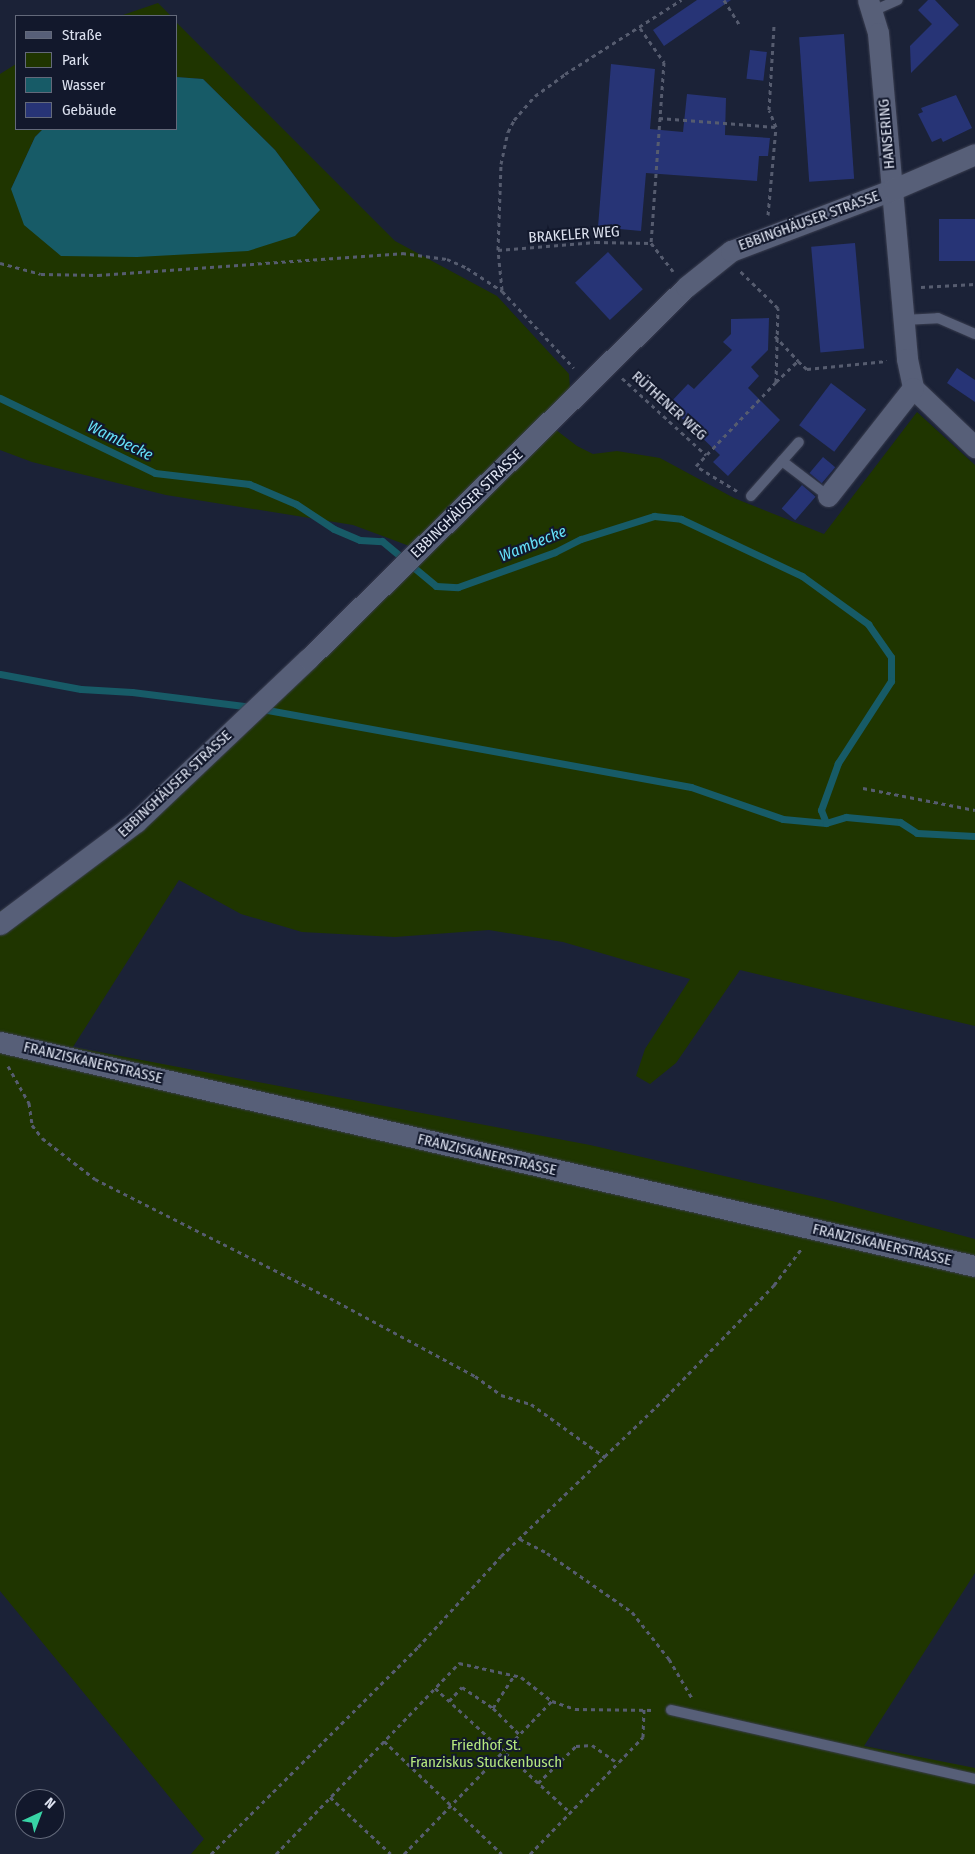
<!DOCTYPE html>
<meta charset="utf-8">
<style>
body{margin:0}
#map{position:relative;width:975px;height:1854px;overflow:hidden;background:#1b2237;font-family:"Fira Sans Condensed",sans-serif}
div>[style]{position:absolute}
.green>*{inset:0;background:#1f3500}
.water>*{inset:0;background:#175b67}
.stream>*{height:7px;margin:-3.5px;padding:0 3.5px;transform-origin:3.5px;border-radius:3.5px;background:#175b67}
.building>*{inset:0;background:#273476;transform-origin:0 0}
.path>*{height:3px;margin-top:-1.5px;transform-origin:0;background:repeating-linear-gradient(90deg,#565c6f 0 4px,transparent 0 8px)}
.roads{filter:drop-shadow(0 0 1px #3a3e50) drop-shadow(0 0 1px #3a3e50)}
.lane>*{height:10px;margin:-5px;padding:0 5px;transform-origin:5px;border-radius:5px;background:#575f78}
.street>*{height:21px;margin:-10.5px;padding:0 10.5px;transform-origin:10.5px;border-radius:10.5px;background:#575f78}
span{translate:-50% -50%;white-space:nowrap;text-align:center;line-height:1.15;-webkit-text-stroke:4px #12182c;paint-order:stroke}
.street-label{font-size:15px;color:#dde2f0}
.park-label{font-size:15px;color:#b4e67e}
.water-label{font-size:16px;color:#65e0f8;font-style:italic}
.legend{position:absolute;left:15px;top:15px;width:162px;height:115px;box-sizing:border-box;background:#12182c;border:1px solid #63697a;margin:0;padding:6px 9px;list-style:none;font-size:15px;color:#dde2f0}
.legend li{display:flex;align-items:center;gap:10px;height:25px}
.legend b{width:25px;border:1px solid #63697a}
.north{position:absolute;left:15px;top:1789px;width:50px;height:50px;box-sizing:border-box;background:#12182c;border:1px solid #63697a;border-radius:50%;rotate:43deg;font-size:14px;font-weight:700;line-height:20px;text-align:center;color:#dde2f0}
.north::after{content:'';display:block;margin:auto;width:18px;height:22px;background:#38d4a6;clip-path:polygon(50% 0,100% 100%,50% 72%,0 100%)}
</style>
<div id="map">
<div class="green">
<div style="clip-path:polygon(158px 3px,171px 16px,120px 16px)"></div>
<div style="clip-path:polygon(176px 22px,395px 241px,497px 296px,569px 374px,570px 389px,543px 420px,577px 446px,593px 454px,617px 451px,660px 458px,734px 498px,824px 534px,917px 412px,975px 465px,975px 1026px,740px 970px,676px 1063px,650px 1084px,636px 1076px,645px 1049px,690px 979px,563px 942px,489px 930px,395px 937px,302px 932px,241px 914px,179px 880px,73px 1047px,590px 1145px,832px 1201px,975px 1239px,975px 1573px,864px 1746px,975px 1768px,975px 1854px,191px 1854px,204px 1839px,0 1591px,0 911px,112px 835px,412px 547px,353px 525px,166px 495px,32px 462px,0 450px,0 74px,16px 64px,16px 129px,43px 129px,35px 137px,11px 189px,320px 210px,275px 150px,203px 79px,176px 77px)"></div>
</div>
<div class="water">
<div style="clip-path:polygon(176px 77px,203px 79px,275px 150px,320px 210px,295px 236px,248px 251px,137px 257px,61px 256px,24px 225px,11px 189px,35px 137px,43px 129px,176px 129px)"></div>
</div>
<div class="stream">
<div style="left:0;top:398px;width:172px;rotate:25.8deg"></div>
<div style="left:155px;top:473px;width:95px;rotate:6.7deg"></div>
<div style="left:249px;top:484px;width:51px;rotate:23.1deg"></div>
<div style="left:296px;top:504px;width:45px;rotate:33.3deg"></div>
<div style="left:334px;top:529px;width:28px;rotate:23deg"></div>
<div style="left:360px;top:540px;width:22px;rotate:3deg"></div>
<div style="left:382px;top:541px;width:70px;rotate:39.8deg"></div>
<div style="left:436px;top:586px;width:22px;rotate:3deg"></div>
<div style="left:458px;top:587px;width:103px;rotate:-19.8deg"></div>
<div style="left:555px;top:552px;width:29px;rotate:-27deg"></div>
<div style="left:581px;top:539px;width:77px;rotate:-17.5deg"></div>
<div style="left:654px;top:516px;width:27px;rotate:6deg"></div>
<div style="left:681px;top:519px;width:134px;rotate:25.2deg"></div>
<div style="left:802px;top:576px;width:82px;rotate:36deg"></div>
<div style="left:868px;top:624px;width:40px;rotate:55.1deg"></div>
<div style="left:891px;top:657px;width:24px;rotate:90deg"></div>
<div style="left:891px;top:681px;width:98px;rotate:122.9deg"></div>
<div style="left:838px;top:763px;width:50px;rotate:109.9deg"></div>
<div style="left:821px;top:810px;width:14px;rotate:69deg"></div>
<div style="left:0;top:674px;width:82px;rotate:10.5deg"></div>
<div style="left:81px;top:689px;width:51px;rotate:3.4deg"></div>
<div style="left:132px;top:692px;width:121px;rotate:7.1deg"></div>
<div style="left:262px;top:709px;width:436px;rotate:10.3deg"></div>
<div style="left:691px;top:787px;width:97px;rotate:19.2deg"></div>
<div style="left:783px;top:819px;width:43px;rotate:5.3deg"></div>
<div style="left:826px;top:823px;width:21px;rotate:-17deg"></div>
<div style="left:846px;top:817px;width:54px;rotate:5.3deg"></div>
<div style="left:900px;top:822px;width:20px;rotate:33deg"></div>
<div style="left:917px;top:833px;width:58px;rotate:3deg"></div>
</div>
<div class="building">
<div style="clip-path:polygon(697px 0,731px 0,664px 46px,653px 30px)"></div>
<div style="clip-path:polygon(928px 0,935px 0,959px 25px,911px 73px,910px 46px,932px 24px,918px 10px)"></div>
<div style="left:844px;top:34px;width:145px;height:45px;rotate:86deg"></div>
<div style="left:750px;top:50px;width:17px;height:29px;rotate:7deg"></div>
<div style="clip-path:polygon(611px 64px,655px 69px,650px 129px,683px 132px,687px 94px,726px 98px,725px 135px,770px 138px,768px 156px,759px 156px,757px 181px,646px 173px,641px 231px,598px 227px)"></div>
<div style="clip-path:polygon(956px 95px,972px 128px,943px 142px,941px 138px,932px 142px,918px 114px,923px 112px,921px 108px)"></div>
<div style="left:975px;top:219px;width:42px;height:36px;rotate:90deg"></div>
<div style="left:855px;top:243px;width:106px;height:44px;rotate:85deg"></div>
<div style="left:608px;top:252px;width:51px;height:45px;rotate:47deg"></div>
<div style="clip-path:polygon(769px 318px,768px 350px,751px 367px,759px 376px,748px 388px,780px 420px,728px 476px,713px 462px,720px 455px,668px 405px,688px 384px,694px 389px,732px 350px,723px 342px,731px 334px,731px 319px)"></div>
<div style="clip-path:polygon(957px 368px,975px 380px,975px 402px,947px 383px)"></div>
<div style="left:831px;top:383px;width:44px;height:53px;rotate:37deg"></div>
<div style="left:823px;top:457px;width:16px;height:21px;rotate:40deg"></div>
<div style="left:802px;top:485px;width:18px;height:31px;rotate:41deg"></div>
</div>
<div class="path">
<div style="left:724px;top:0;width:28px;rotate:58deg"></div>
<div style="left:640px;top:28px;width:42px;rotate:54.8deg"></div>
<div style="left:664px;top:62px;width:181px;rotate:94.1deg"></div>
<div style="left:651px;top:243px;width:36px;rotate:52deg"></div>
<div style="left:659px;top:118px;width:117px;rotate:4.4deg"></div>
<div style="left:768px;top:215px;width:88px;rotate:-84.8deg"></div>
<div style="left:776px;top:127px;width:18px;rotate:-112deg"></div>
<div style="left:769px;top:110px;width:85px;rotate:-86.6deg"></div>
<div style="left:498px;top:250px;width:98px;rotate:-4.7deg"></div>
<div style="left:596px;top:242px;width:55px;rotate:1deg"></div>
<div style="left:0;top:263px;width:42px;rotate:15deg"></div>
<div style="left:41px;top:274px;width:57px;rotate:1deg"></div>
<div style="left:98px;top:275px;width:305px;rotate:-4.1deg"></div>
<div style="left:402px;top:253px;width:45px;rotate:7.6deg"></div>
<div style="left:447px;top:259px;width:22px;rotate:24deg"></div>
<div style="left:467px;top:268px;width:42px;rotate:33.3deg"></div>
<div style="left:502px;top:291px;width:105px;rotate:46.9deg"></div>
<div style="left:921px;top:287px;width:54px;rotate:-3.2deg"></div>
<div style="left:502px;top:290px;width:40px;rotate:-95.7deg"></div>
<div style="left:498px;top:250px;width:86px;rotate:-88deg"></div>
<div style="left:501px;top:164px;width:33px;rotate:-78deg"></div>
<div style="left:508px;top:132px;width:13px;rotate:-63deg"></div>
<div style="left:514px;top:120px;width:32px;rotate:-49deg"></div>
<div style="left:535px;top:96px;width:37px;rotate:-36deg"></div>
<div style="left:565px;top:74px;width:138px;rotate:-32.5deg"></div>
<div style="left:775px;top:336px;width:34px;rotate:47deg"></div>
<div style="left:622px;top:378px;width:114px;rotate:42.5deg"></div>
<div style="left:776px;top:382px;width:30px;rotate:-44deg"></div>
<div style="left:798px;top:361px;width:12px;rotate:42deg"></div>
<div style="left:807px;top:369px;width:80px;rotate:-5.7deg"></div>
<div style="left:737px;top:491px;width:48px;rotate:-148.6deg"></div>
<div style="left:696px;top:466px;width:116px;rotate:-46.4deg"></div>
<div style="left:776px;top:382px;width:74px;rotate:-88.5deg"></div>
<div style="left:778px;top:308px;width:54px;rotate:-135.7deg"></div>
<div style="left:863px;top:788px;width:114px;rotate:11.1deg"></div>
<div style="left:8px;top:1066px;width:43px;rotate:60.4deg"></div>
<div style="left:29px;top:1103px;width:22px;rotate:82deg"></div>
<div style="left:32px;top:1125px;width:16px;rotate:52deg"></div>
<div style="left:42px;top:1138px;width:67px;rotate:37.7deg"></div>
<div style="left:95px;top:1179px;width:263px;rotate:26.9deg"></div>
<div style="left:330px;top:1298px;width:165px;rotate:28.3deg"></div>
<div style="left:475px;top:1376px;width:32px;rotate:36deg"></div>
<div style="left:501px;top:1395px;width:31px;rotate:17deg"></div>
<div style="left:531px;top:1404px;width:92px;rotate:35.8deg"></div>
<div style="left:520px;top:1539px;width:30px;rotate:27deg"></div>
<div style="left:547px;top:1553px;width:103px;rotate:34.8deg"></div>
<div style="left:632px;top:1612px;width:60px;rotate:51.8deg"></div>
<div style="left:669px;top:1659px;width:45px;rotate:59.5deg"></div>
<div style="left:435px;top:1688px;width:183px;rotate:42.6deg"></div>
<div style="left:449px;top:1701px;width:19px;rotate:-47deg"></div>
<div style="left:462px;top:1687px;width:37px;rotate:34deg"></div>
<div style="left:493px;top:1708px;width:37px;rotate:45deg"></div>
<div style="left:493px;top:1708px;width:38px;rotate:-57deg"></div>
<div style="left:384px;top:1741px;width:163px;rotate:43.8deg"></div>
<div style="left:538px;top:1783px;width:53px;rotate:-44.2deg"></div>
<div style="left:576px;top:1746px;width:16px;rotate:-4deg"></div>
<div style="left:592px;top:1745px;width:32px;rotate:35deg"></div>
<div style="left:330px;top:1797px;width:83px;rotate:43.1deg"></div>
<div style="left:211px;top:1854px;width:293px;rotate:-45deg"></div>
<div style="left:418px;top:1647px;width:123px;rotate:-47.6deg"></div>
<div style="left:501px;top:1556px;width:229px;rotate:-43.9deg"></div>
<div style="left:666px;top:1397px;width:156px;rotate:-46deg"></div>
<div style="left:774px;top:1285px;width:46px;rotate:-52.9deg"></div>
<div style="left:276px;top:1854px;width:265px;rotate:-46.2deg"></div>
<div style="left:459px;top:1663px;width:64px;rotate:12.7deg"></div>
<div style="left:521px;top:1677px;width:39px;rotate:38deg"></div>
<div style="left:404px;top:1854px;width:213px;rotate:-46deg"></div>
<div style="left:552px;top:1701px;width:24px;rotate:19deg"></div>
<div style="left:575px;top:1709px;width:80px;rotate:0.7deg"></div>
<div style="left:530px;top:1854px;width:163px;rotate:-46deg"></div>
<div style="left:643px;top:1737px;width:28px;rotate:-88deg"></div>
</div>
<div class="roads">
<div class="lane">
<div style="left:873px;top:11px;width:27px;rotate:-24deg"></div>
<div style="left:903px;top:320px;width:35px;rotate:-3deg"></div>
<div style="left:938px;top:318px;width:40px;rotate:23.4deg"></div>
<div style="left:782px;top:461px;width:58px;rotate:37.3deg"></div>
<div style="left:751px;top:496px;width:72px;rotate:-48.4deg"></div>
<div style="left:671px;top:1710px;width:312px;rotate:12.8deg"></div>
</div>
<div class="street">
<div style="left:868px;top:0;width:34px;rotate:73deg"></div>
<div style="left:878px;top:33px;width:327px;rotate:84.9deg"></div>
<div style="left:907px;top:359px;width:30px;rotate:78deg"></div>
<div style="left:913px;top:388px;width:86px;rotate:43.6deg"></div>
<div style="left:828px;top:496px;width:137px;rotate:-51.8deg"></div>
<div style="left:0;top:924px;width:170px;rotate:-36.9deg"></div>
<div style="left:136px;top:822px;width:237px;rotate:-43.5deg"></div>
<div style="left:308px;top:659px;width:530px;rotate:-44.54deg"></div>
<div style="left:686px;top:287px;width:58px;rotate:-38.7deg"></div>
<div style="left:731px;top:251px;width:172px;rotate:-20.8deg"></div>
<div style="left:892px;top:190px;width:90px;rotate:-23.4deg"></div>
<div style="left:0;top:1042px;width:1000px;rotate:12.94deg"></div>
</div>
</div>
<div class="street-label">
<span style="left:887px;top:134px;rotate:-95deg">HANSERING</span>
<span style="left:809px;top:221px;rotate:-20deg">EBBINGHÄUSER STRASSE</span>
<span style="left:574px;top:235px;rotate:-4deg">BRAKELER WEG</span>
<span style="left:669px;top:406px;rotate:42deg">RÜTHENER WEG</span>
<span style="left:467px;top:504px;rotate:-44deg">EBBINGHÄUSER STRASSE</span>
<span style="left:175px;top:784px;rotate:-43deg">EBBINGHÄUSER STRASSE</span>
<span style="left:93px;top:1063px;rotate:13deg">FRANZISKANERSTRASSE</span>
<span style="left:487px;top:1155px;rotate:13deg">FRANZISKANERSTRASSE</span>
<span style="left:882px;top:1245px;rotate:13deg">FRANZISKANERSTRASSE</span>
</div>
<div class="park-label">
<span style="left:486px;top:1754px">Friedhof St.<br>Franziskus Stuckenbusch</span>
</div>
<div class="water-label">
<span style="left:120px;top:441px;rotate:26deg">Wambecke</span>
<span style="left:533px;top:544px;rotate:-22deg">Wambecke</span>
</div>
<ul class="legend">
<li><b style="height:6px;background:#575f78"></b>Straße</li>
<li><b style="height:14px;background:#1f3500"></b>Park</li>
<li><b style="height:14px;background:#175b67"></b>Wasser</li>
<li><b style="height:14px;background:#273476"></b>Gebäude</li>
</ul>
<div class="north">N</div>
</div>
